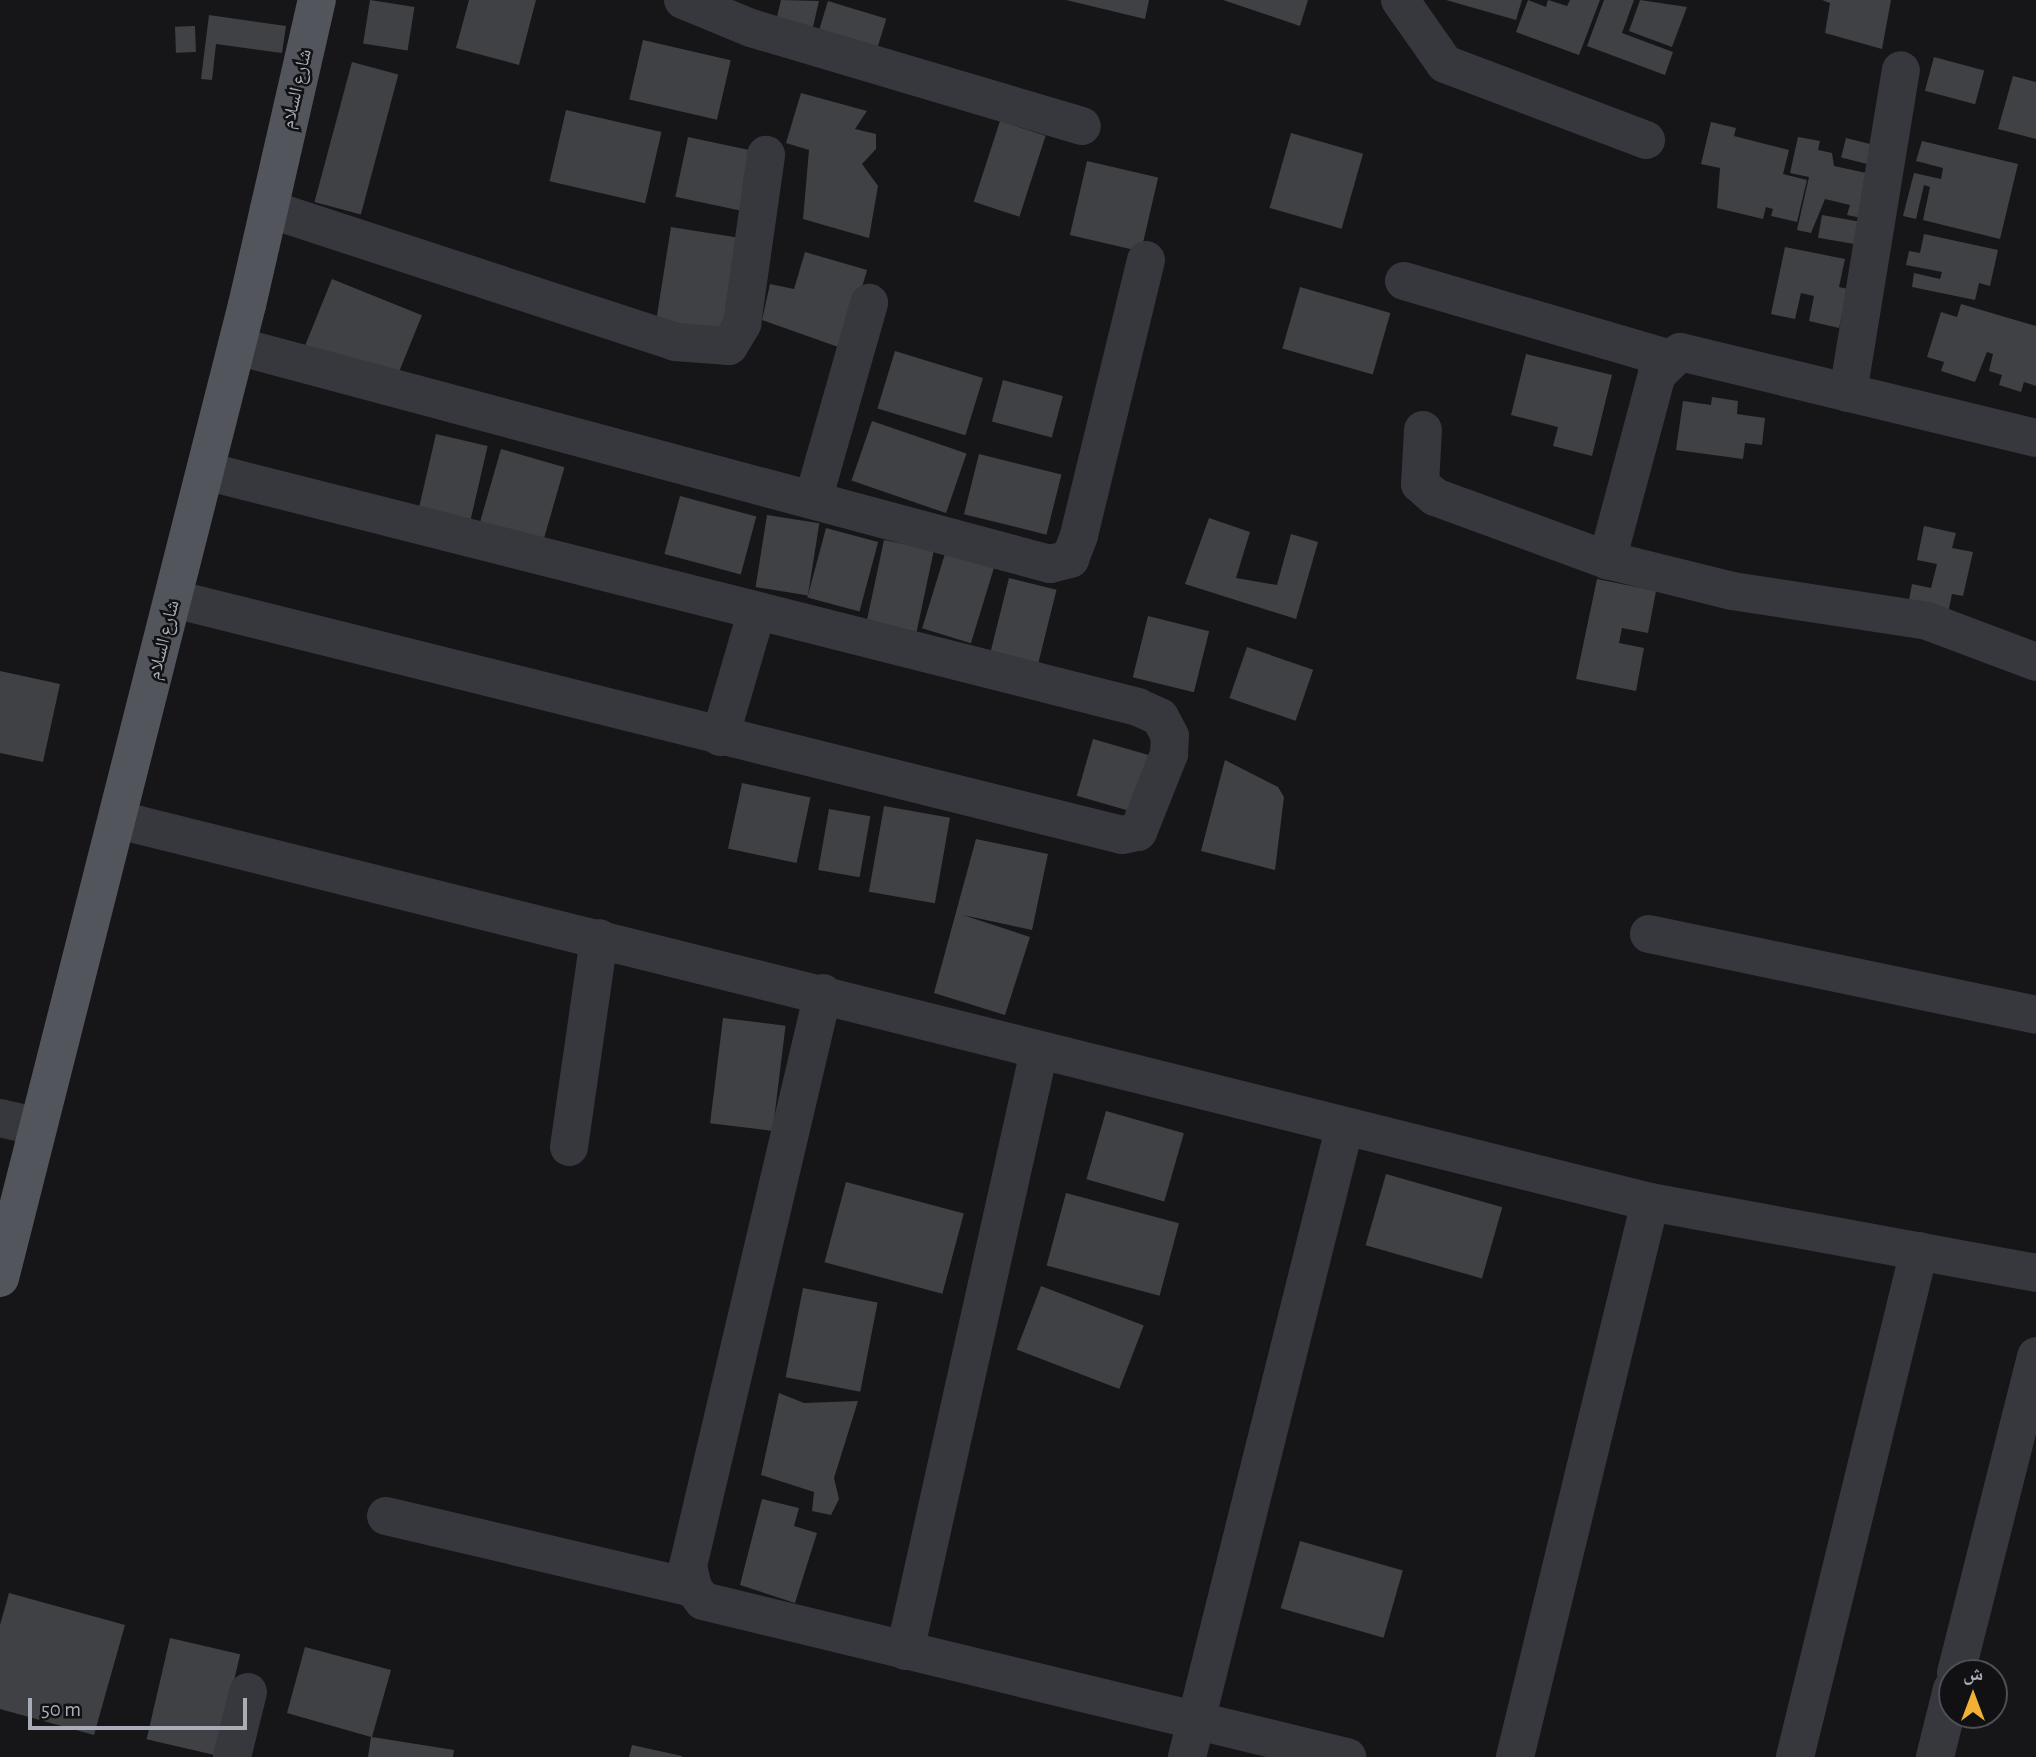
<!DOCTYPE html>
<meta charset="utf-8">
<style>
body{margin:0}
#map{position:relative;width:2036px;height:1757px;overflow:hidden;background:#161618;font-family:"Alegreya Sans","Noto Naskh Arabic",sans-serif}
div>[style]{position:absolute}
.building>*{inset:0;background:#404145;transform-origin:0 0}
.minor>*{height:38px;margin:-19px;padding:0 19px;transform-origin:19px;border-radius:19px;background:#37383d}
.major>*{height:38px;margin:-19px;padding:0 19px;transform-origin:19px;border-radius:19px;background:#53555c}
span{translate:-50% -50%;white-space:nowrap;text-align:center;line-height:1.15;-webkit-text-stroke:5px #111113;paint-order:stroke}
.street-label{font-size:19px;color:#a8adb8}
.north{position:absolute;left:1938px;top:1659px;width:70px;height:70px;box-sizing:border-box;background:#111113;border:2px solid #4d4f55;border-radius:50%;rotate:0deg;font-size:19px;font-weight:700;line-height:28px;text-align:center;color:#a8adb8}
.north::after{content:'';display:block;margin:auto;width:24px;height:32px;background:#f2b134;clip-path:polygon(50% 0,100% 100%,50% 72%,0 100%)}
.scale{position:absolute;left:28px;top:1698px;width:219px;height:32px;box-sizing:border-box;border:4px solid #a8adb8;border-top:0;padding-left:9px;font-size:21px;line-height:24px;white-space:nowrap;color:#a8adb8;-webkit-text-stroke:5px #111113;paint-order:stroke}
</style>
<div id="map">
<div class="building">
<div style="left:370px;top:0;width:45px;height:44px;rotate:9deg"></div>
<div style="clip-path:polygon(469px 0,536px 0,519px 65px,456px 48px)"></div>
<div style="clip-path:polygon(781px 0,819px 1px,810px 40px,776px 21px)"></div>
<div style="clip-path:polygon(1066px 0,1149px 0,1145px 19px)"></div>
<div style="clip-path:polygon(1223px 0,1308px 0,1300px 26px)"></div>
<div style="clip-path:polygon(1446px 0,1522px 0,1516px 20px)"></div>
<div style="clip-path:polygon(1528px 0,1546px 7px,1548px 0,1567px 6px,1570px 0,1600px 0,1579px 55px,1516px 32px)"></div>
<div style="clip-path:polygon(1604px 0,1634px 0,1622px 33px,1673px 52px,1665px 75px,1587px 46px)"></div>
<div style="clip-path:polygon(1640px 0,1687px 7px,1672px 47px,1629px 31px)"></div>
<div style="clip-path:polygon(1822px 0,1891px 0,1882px 49px,1825px 33px,1830px 3px)"></div>
<div style="left:828px;top:1px;width:61px;height:45px;rotate:17deg"></div>
<div style="clip-path:polygon(209px 15px,286px 26px,282px 53px,216px 44px,212px 80px,201px 79px)"></div>
<div style="left:195px;top:26px;width:26px;height:20px;rotate:88deg"></div>
<div style="left:643px;top:40px;width:90px;height:61px;rotate:13deg"></div>
<div style="left:1934px;top:57px;width:52px;height:35px;rotate:15deg"></div>
<div style="left:352px;top:62px;width:48px;height:145px;rotate:15deg"></div>
<div style="clip-path:polygon(2013px 76px,2036px 82px,2036px 139px,1998px 129px)"></div>
<div style="clip-path:polygon(801px 93px,867px 111px,855px 129px,876px 134px,876px 149px,862px 164px,878px 186px,869px 238px,803px 219px,809px 150px,786px 143px)"></div>
<div style="left:566px;top:110px;width:98px;height:73px;rotate:13deg"></div>
<div style="left:1000px;top:121px;width:48px;height:85px;rotate:18deg"></div>
<div style="clip-path:polygon(1711px 122px,1736px 128px,1734px 136px,1789px 150px,1783px 174px,1807px 180px,1797px 222px,1771px 216px,1773px 209px,1766px 207px,1763px 219px,1717px 208px,1720px 168px,1701px 164px)"></div>
<div style="left:1291px;top:133px;width:75px;height:78px;rotate:16deg"></div>
<div style="left:688px;top:137px;width:72px;height:61px;rotate:12deg"></div>
<div style="clip-path:polygon(1798px 137px,1820px 141px,1818px 150px,1832px 153px,1834px 166px,1871px 174px,1861px 218px,1847px 215px,1850px 205px,1825px 199px,1811px 233px,1797px 230px,1809px 177px,1790px 173px)"></div>
<div style="left:1846px;top:138px;width:30px;height:20px;rotate:14deg"></div>
<div style="clip-path:polygon(1922px 141px,2018px 164px,2000px 239px,1923px 220px,1930px 187px,1924px 185px,1916px 219px,1903px 216px,1914px 173px,1941px 179px,1943px 168px,1916px 161px)"></div>
<div style="left:1087px;top:161px;width:73px;height:76px;rotate:13deg"></div>
<div style="left:1822px;top:215px;width:47px;height:23px;rotate:10deg"></div>
<div style="left:671px;top:227px;width:72px;height:102px;rotate:9deg"></div>
<div style="clip-path:polygon(1924px 234px,1998px 250px,1990px 286px,1979px 283px,1975px 300px,1912px 287px,1914px 273px,1940px 279px,1942px 272px,1906px 265px,1909px 251px,1920px 253px)"></div>
<div style="clip-path:polygon(1785px 247px,1845px 259px,1839px 287px,1848px 289px,1839px 328px,1809px 321px,1814px 296px,1801px 293px,1795px 319px,1771px 314px)"></div>
<div style="clip-path:polygon(805px 252px,867px 270px,844px 349px,762px 320px,770px 284px,794px 289px)"></div>
<div style="left:332px;top:279px;width:97px;height:72px;rotate:22deg"></div>
<div style="left:1300px;top:287px;width:94px;height:64px;rotate:16deg"></div>
<div style="clip-path:polygon(1961px 304px,2036px 326px,2036px 386px,2024px 382px,2021px 392px,1999px 385px,2002px 375px,1989px 371px,1993px 354px,1987px 352px,1975px 382px,1941px 371px,1944px 362px,1927px 357px,1941px 312px,1957px 317px)"></div>
<div style="left:895px;top:351px;width:92px;height:60px;rotate:17deg"></div>
<div style="clip-path:polygon(1526px 354px,1612px 375px,1592px 456px,1553px 446px,1558px 427px,1511px 415px)"></div>
<div style="left:1003px;top:380px;width:62px;height:43px;rotate:15deg"></div>
<div style="clip-path:polygon(1712px 397px,1738px 401px,1737px 414px,1765px 418px,1762px 445px,1745px 443px,1743px 459px,1676px 450px,1683px 401px,1711px 405px)"></div>
<div style="left:872px;top:421px;width:100px;height:63px;rotate:19deg"></div>
<div style="left:436px;top:434px;width:53px;height:92px;rotate:13deg"></div>
<div style="left:501px;top:449px;width:66px;height:90px;rotate:16deg"></div>
<div style="left:979px;top:454px;width:85px;height:62px;rotate:14deg"></div>
<div style="left:680px;top:496px;width:79px;height:60px;rotate:15deg"></div>
<div style="left:767px;top:515px;width:53px;height:73px;rotate:9deg"></div>
<div style="clip-path:polygon(1209px 518px,1250px 532px,1236px 578px,1277px 585px,1291px 534px,1318px 542px,1296px 619px,1185px 584px)"></div>
<div style="clip-path:polygon(1924px 526px,1956px 533px,1952px 548px,1973px 552px,1963px 596px,1952px 594px,1948px 613px,1908px 605px,1912px 584px,1931px 588px,1937px 564px,1917px 560px)"></div>
<div style="left:826px;top:528px;width:54px;height:72px;rotate:15deg"></div>
<div style="left:884px;top:540px;width:51px;height:83px;rotate:12deg"></div>
<div style="left:947px;top:547px;width:51px;height:85px;rotate:17deg"></div>
<div style="left:1009px;top:578px;width:49px;height:75px;rotate:14deg"></div>
<div style="clip-path:polygon(1597px 579px,1656px 591px,1648px 633px,1622px 628px,1619px 643px,1644px 648px,1636px 691px,1576px 679px)"></div>
<div style="left:1148px;top:616px;width:63px;height:63px;rotate:14deg"></div>
<div style="left:1247px;top:647px;width:70px;height:54px;rotate:19deg"></div>
<div style="clip-path:polygon(0 671px,60px 684px,43px 762px,0 753px)"></div>
<div style="left:1093px;top:739px;width:66px;height:59px;rotate:16deg"></div>
<div style="clip-path:polygon(1225px 760px,1278px 787px,1284px 797px,1275px 870px,1201px 851px)"></div>
<div style="left:742px;top:783px;width:70px;height:67px;rotate:12deg"></div>
<div style="left:884px;top:806px;width:67px;height:87px;rotate:10deg"></div>
<div style="left:829px;top:809px;width:42px;height:62px;rotate:10deg"></div>
<div style="clip-path:polygon(976px 839px,1048px 854px,1032px 930px,963px 915px,1030px 937px,1005px 1015px,934px 993px)"></div>
<div style="left:723px;top:1018px;width:63px;height:106px;rotate:7deg"></div>
<div style="left:1106px;top:1111px;width:81px;height:71px;rotate:16deg"></div>
<div style="left:1386px;top:1174px;width:121px;height:74px;rotate:16deg"></div>
<div style="left:846px;top:1182px;width:122px;height:83px;rotate:15deg"></div>
<div style="left:1066px;top:1193px;width:117px;height:75px;rotate:15deg"></div>
<div style="left:1041px;top:1286px;width:110px;height:68px;rotate:21deg"></div>
<div style="left:803px;top:1288px;width:76px;height:91px;rotate:11deg"></div>
<div style="clip-path:polygon(779px 1393px,804px 1403px,858px 1401px,834px 1478px,839px 1499px,831px 1515px,812px 1511px,814px 1492px,761px 1475px)"></div>
<div style="clip-path:polygon(762px 1499px,799px 1508px,794px 1526px,817px 1533px,795px 1603px,740px 1585px)"></div>
<div style="left:1300px;top:1541px;width:107px;height:70px;rotate:16deg"></div>
<div style="clip-path:polygon(9px 1593px,125px 1625px,94px 1735px,0 1709px,0 1625px)"></div>
<div style="left:170px;top:1638px;width:72px;height:104px;rotate:13deg"></div>
<div style="clip-path:polygon(305px 1647px,391px 1670px,372px 1737px,454px 1750px,453px 1757px,368px 1757px,371px 1737px,287px 1713px)"></div>
<div style="clip-path:polygon(632px 1745px,682px 1756px,682px 1757px,629px 1757px)"></div>
</div>
<div class="minor">
<div style="left:683px;top:0;width:74px;rotate:22.4deg"></div>
<div style="left:751px;top:28px;width:345px;rotate:16.5deg"></div>
<div style="left:1400px;top:0;width:78px;rotate:54.9deg"></div>
<div style="left:1445px;top:64px;width:215px;rotate:20.7deg"></div>
<div style="left:269px;top:209px;width:427px;rotate:18.1deg"></div>
<div style="left:675px;top:342px;width:54px;rotate:4.2deg"></div>
<div style="left:729px;top:346px;width:26px;rotate:-59deg"></div>
<div style="left:742px;top:324px;width:171px;rotate:-81.9deg"></div>
<div style="left:1404px;top:281px;width:274px;rotate:16.3deg"></div>
<div style="left:237px;top:346px;width:842px;rotate:15.01deg"></div>
<div style="left:1050px;top:564px;width:21px;rotate:-14deg"></div>
<div style="left:1070px;top:559px;width:26px;rotate:-69deg"></div>
<div style="left:1079px;top:535px;width:283px;rotate:-76.3deg"></div>
<div style="left:1848px;top:393px;width:327px;rotate:-80.7deg"></div>
<div style="left:1423px;top:430px;width:54px;rotate:93.2deg"></div>
<div style="left:1420px;top:484px;width:20px;rotate:41deg"></div>
<div style="left:1435px;top:497px;width:183px;rotate:20.1deg"></div>
<div style="left:2036px;top:438px;width:366px;rotate:-166.4deg"></div>
<div style="left:1680px;top:352px;width:32px;rotate:136deg"></div>
<div style="left:1657px;top:374px;width:193px;rotate:105deg"></div>
<div style="left:1607px;top:560px;width:129px;rotate:13.9deg"></div>
<div style="left:1732px;top:591px;width:197px;rotate:8.7deg"></div>
<div style="left:1927px;top:621px;width:116px;rotate:20.6deg"></div>
<div style="left:813px;top:500px;width:205px;rotate:-74.1deg"></div>
<div style="left:174px;top:599px;width:977px;rotate:13.98deg"></div>
<div style="left:1122px;top:835px;width:16px;rotate:-11deg"></div>
<div style="left:1138px;top:832px;width:84px;rotate:-68.3deg"></div>
<div style="left:1169px;top:754px;width:18px;rotate:-87deg"></div>
<div style="left:1170px;top:736px;width:21px;rotate:-118deg"></div>
<div style="left:1160px;top:717px;width:24px;rotate:-156deg"></div>
<div style="left:1138px;top:707px;width:962px;rotate:-165.8deg"></div>
<div style="left:720px;top:737px;width:128px;rotate:-73.7deg"></div>
<div style="left:119px;top:820px;width:1578px;rotate:14.01deg"></div>
<div style="left:1650px;top:1202px;width:392px;rotate:10.4deg"></div>
<div style="left:1649px;top:934px;width:395px;rotate:11.8deg"></div>
<div style="left:823px;top:993px;width:589px;rotate:103.26deg"></div>
<div style="left:688px;top:1566px;width:23px;rotate:77deg"></div>
<div style="left:693px;top:1588px;width:16px;rotate:52deg"></div>
<div style="left:703px;top:1601px;width:663px;rotate:13.62deg"></div>
<div style="left:0;top:1118px;width:39px;rotate:13deg"></div>
<div style="left:569px;top:1147px;width:211px;rotate:-81.8deg"></div>
<div style="left:386px;top:1516px;width:315px;rotate:13.2deg"></div>
<div style="left:905px;top:1651px;width:615px;rotate:-77.41deg"></div>
<div style="left:1956px;top:1673px;width:327px;rotate:-75.8deg"></div>
<div style="left:232px;top:1757px;width:67px;rotate:-76.2deg"></div>
<div style="left:1187px;top:1757px;width:647px;rotate:-75.96deg"></div>
<div style="left:1515px;top:1757px;width:571px;rotate:-76.33deg"></div>
<div style="left:1795px;top:1757px;width:521px;rotate:-76.23deg"></div>
<div style="left:1935px;top:1757px;width:70px;rotate:-76deg"></div>
</div>
<div class="major">
<div style="left:0;top:1278px;width:1004px;rotate:-75.76deg"></div>
<div style="left:247px;top:305px;width:313px;rotate:-77.1deg"></div>
</div>
<div class="street-label">
<span style="left:297px;top:89px;rotate:-77deg">شارع السلام</span>
<span style="left:164px;top:640px;rotate:-76deg">شارع السلام</span>
</div>
<div class="north">ش</div>
<div class="scale">50 m</div>
</div>
